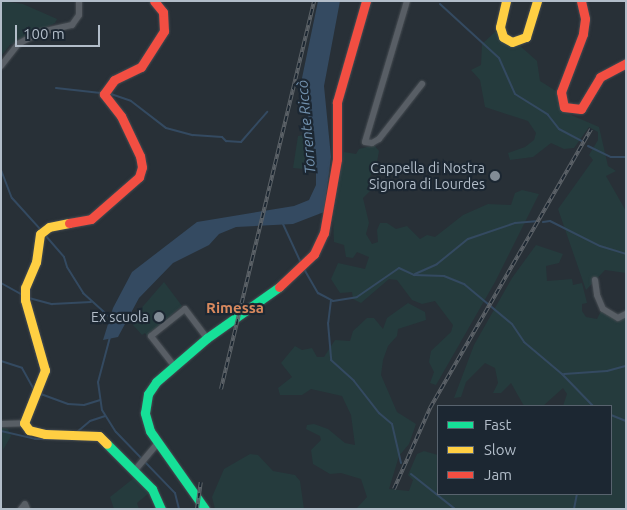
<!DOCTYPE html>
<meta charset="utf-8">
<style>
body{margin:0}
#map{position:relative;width:627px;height:510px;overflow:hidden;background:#283037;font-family:Ubuntu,sans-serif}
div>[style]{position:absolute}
.green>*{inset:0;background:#253b3d}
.water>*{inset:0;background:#344a61}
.stream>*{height:2px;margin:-1px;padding:0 1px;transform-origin:1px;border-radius:1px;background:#344a61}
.roads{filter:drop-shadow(0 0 1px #464c52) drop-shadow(0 0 1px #464c52)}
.street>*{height:6px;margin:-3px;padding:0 3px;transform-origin:3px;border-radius:3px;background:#585e65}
.fast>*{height:9px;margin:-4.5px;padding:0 4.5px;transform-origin:4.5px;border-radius:4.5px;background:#16e098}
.slow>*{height:9px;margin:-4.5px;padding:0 4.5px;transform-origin:4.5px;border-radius:4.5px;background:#ffcf43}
.jam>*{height:9px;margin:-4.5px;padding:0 4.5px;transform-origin:4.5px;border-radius:4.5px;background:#f24e42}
.rail>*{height:4px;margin-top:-2px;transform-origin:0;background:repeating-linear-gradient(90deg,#1c2732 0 5.5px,#5c6268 0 11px);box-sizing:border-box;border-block:1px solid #5c6268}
.dots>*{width:14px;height:14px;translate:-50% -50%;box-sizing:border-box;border:2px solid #1c2732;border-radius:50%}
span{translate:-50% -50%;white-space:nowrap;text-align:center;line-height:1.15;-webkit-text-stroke:4.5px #1c2732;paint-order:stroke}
.poi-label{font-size:14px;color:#b2bdc9}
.right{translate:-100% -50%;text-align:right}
.water-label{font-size:15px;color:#7190ad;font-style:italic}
.neighbourhood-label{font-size:15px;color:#d8895e;font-weight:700}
.frame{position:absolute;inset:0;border:2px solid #b2bdc9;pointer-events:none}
.legend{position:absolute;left:437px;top:405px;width:175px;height:90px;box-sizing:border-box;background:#1c2732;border:1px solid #58636e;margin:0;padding:6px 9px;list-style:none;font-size:15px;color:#b2bdc9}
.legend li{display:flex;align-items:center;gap:10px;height:25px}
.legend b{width:25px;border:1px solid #58636e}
.scale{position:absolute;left:15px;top:25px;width:85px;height:22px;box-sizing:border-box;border:2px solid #b2bdc9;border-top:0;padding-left:6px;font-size:15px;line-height:18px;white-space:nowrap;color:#b2bdc9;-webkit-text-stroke:4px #1c2732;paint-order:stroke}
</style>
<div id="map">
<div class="green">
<div style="clip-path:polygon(1px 1px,23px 4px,57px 19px,55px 23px,10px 45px,1px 56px)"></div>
<div style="clip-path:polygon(497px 30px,503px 41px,511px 46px,519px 45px,537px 61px,540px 81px,556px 91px,562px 111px,599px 127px,608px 166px,616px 171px,606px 176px,626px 211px,626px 273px,605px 270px,586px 290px,558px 209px,593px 160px,589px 155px,598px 140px,598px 132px,589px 127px,574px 148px,564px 149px,551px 143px,533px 157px,510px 160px,508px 153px,525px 147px,534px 140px,536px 133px,528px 121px,485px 107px,480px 80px,471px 70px,481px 65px,482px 44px)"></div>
<div style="clip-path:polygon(310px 134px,313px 170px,293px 168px,298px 136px)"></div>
<div style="clip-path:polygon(374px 145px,379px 151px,377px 162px,369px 179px,371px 190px,363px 198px,369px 223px,366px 234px,372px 244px,378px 242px,377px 230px,380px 223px,387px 223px,396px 229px,407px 226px,420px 239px,427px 235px,435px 237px,463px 215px,488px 204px,511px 205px,515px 193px,522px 190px,539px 194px,495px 282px,436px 385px,430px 383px,434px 372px,429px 362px,431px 351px,451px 332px,453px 325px,435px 301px,422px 304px,412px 300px,397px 280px,389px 279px,361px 303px,353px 299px,352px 292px,340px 293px,331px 279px,338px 263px,365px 269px,369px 257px,357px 252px,353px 258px,346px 257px,344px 245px,334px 242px,333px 219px,344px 152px,356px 154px,359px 149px)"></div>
<div style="clip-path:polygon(536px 245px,563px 254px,559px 263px,546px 266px,547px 281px,572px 279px,573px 285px,582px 283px,587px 303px,582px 304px,582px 311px,586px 317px,597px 319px,601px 311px,622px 320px,626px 317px,626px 509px,356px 509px,367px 497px,361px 479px,341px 473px,330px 474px,313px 464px,311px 450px,321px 440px,320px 436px,306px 429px,307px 425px,314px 424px,328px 429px,345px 443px,355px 445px,351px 415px,342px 396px,311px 389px,302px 395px,280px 395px,278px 388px,292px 377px,281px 363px,295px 346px,302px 350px,312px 348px,317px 357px,324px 357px,335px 340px,350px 341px,353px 331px,367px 318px,374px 318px,383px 329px,387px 318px,408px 303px,425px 312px,426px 320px,398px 329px,397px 336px,388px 346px,383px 360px,381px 375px,397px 412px,416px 424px,409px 444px,399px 456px,389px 489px,409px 491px,413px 480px,408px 475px,417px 454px,424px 451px,438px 455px,438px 494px,611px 494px,611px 406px,563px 406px,567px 394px,563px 388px,543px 406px,524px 406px,511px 383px,501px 393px,493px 393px,498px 383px,495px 368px,485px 363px,466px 382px,461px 397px,454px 398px,474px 345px,512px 278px)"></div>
<div style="clip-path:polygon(164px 282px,182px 306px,147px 336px,145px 333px,142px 335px,133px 325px,138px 312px)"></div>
<div style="clip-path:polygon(1px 427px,8px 429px,11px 436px,3px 450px)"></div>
<div style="clip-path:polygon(250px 454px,258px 455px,273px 471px,295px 475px,300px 481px,304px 509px,215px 509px,212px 497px,224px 469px)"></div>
<div style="clip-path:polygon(134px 478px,149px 493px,137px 503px,139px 509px,114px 509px,110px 497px)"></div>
</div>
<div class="water">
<div style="clip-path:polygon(318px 1px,340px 1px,324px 86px,331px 157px,324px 212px,293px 224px,236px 227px,219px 234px,209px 245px,173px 263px,139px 298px,118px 337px,103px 340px,113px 308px,132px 272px,197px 222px,294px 206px,309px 200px,316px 185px,316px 163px,302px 78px)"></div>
</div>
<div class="stream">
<div style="left:440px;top:4px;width:80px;rotate:42.5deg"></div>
<div style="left:499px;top:58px;width:39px;rotate:66deg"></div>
<div style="left:515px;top:94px;width:39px;rotate:32deg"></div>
<div style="left:548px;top:115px;width:18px;rotate:52deg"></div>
<div style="left:559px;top:129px;width:26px;rotate:28deg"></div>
<div style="left:56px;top:88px;width:45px;rotate:6.3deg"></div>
<div style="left:108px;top:93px;width:24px;rotate:19deg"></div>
<div style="left:131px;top:101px;width:44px;rotate:37.6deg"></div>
<div style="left:166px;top:128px;width:28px;rotate:15deg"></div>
<div style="left:193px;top:135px;width:29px;rotate:4deg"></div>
<div style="left:222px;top:137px;width:6px;rotate:45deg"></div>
<div style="left:226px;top:141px;width:15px;rotate:4deg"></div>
<div style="left:241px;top:142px;width:40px;rotate:-49deg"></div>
<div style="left:588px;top:146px;width:25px;rotate:26deg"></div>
<div style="left:611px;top:157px;width:15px"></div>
<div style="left:1px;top:170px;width:30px;rotate:69deg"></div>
<div style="left:12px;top:198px;width:42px;rotate:47.9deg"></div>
<div style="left:543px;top:222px;width:7px;rotate:-8deg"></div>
<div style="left:550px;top:221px;width:56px;rotate:26.6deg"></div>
<div style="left:600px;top:246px;width:27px;rotate:17deg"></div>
<div style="left:283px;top:224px;width:43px;rotate:65.2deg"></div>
<div style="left:45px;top:235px;width:29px;rotate:49deg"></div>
<div style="left:64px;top:257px;width:10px;rotate:73deg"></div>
<div style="left:67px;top:267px;width:31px;rotate:58deg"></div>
<div style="left:83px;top:293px;width:38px;rotate:42deg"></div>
<div style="left:304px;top:269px;width:28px;rotate:60deg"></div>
<div style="left:318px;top:293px;width:17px;rotate:28deg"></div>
<div style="left:333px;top:301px;width:24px;rotate:-9deg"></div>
<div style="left:357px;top:297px;width:51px;rotate:-34.6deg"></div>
<div style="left:399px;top:268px;width:17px;rotate:25deg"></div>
<div style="left:414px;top:275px;width:30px;rotate:2deg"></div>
<div style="left:444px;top:276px;width:22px;rotate:22deg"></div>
<div style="left:464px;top:284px;width:62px;rotate:39.8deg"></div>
<div style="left:512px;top:324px;width:22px;rotate:56deg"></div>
<div style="left:524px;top:342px;width:50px;rotate:40.1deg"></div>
<div style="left:562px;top:374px;width:45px;rotate:45.9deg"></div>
<div style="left:415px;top:274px;width:24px;rotate:-24deg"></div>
<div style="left:437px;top:264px;width:40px;rotate:-39deg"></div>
<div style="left:468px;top:239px;width:50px;rotate:-18.8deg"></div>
<div style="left:515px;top:223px;width:21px;rotate:-5deg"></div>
<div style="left:1px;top:283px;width:25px;rotate:29deg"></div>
<div style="left:29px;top:298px;width:24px;rotate:15deg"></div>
<div style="left:52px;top:304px;width:39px;rotate:-3deg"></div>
<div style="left:331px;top:300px;width:23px;rotate:97deg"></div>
<div style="left:328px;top:323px;width:37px;rotate:85deg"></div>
<div style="left:331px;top:360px;width:31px;rotate:42deg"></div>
<div style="left:354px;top:381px;width:41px;rotate:52deg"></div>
<div style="left:379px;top:413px;width:17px;rotate:40deg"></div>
<div style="left:392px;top:424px;width:40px;rotate:77deg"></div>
<div style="left:110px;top:337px;width:47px;rotate:104.9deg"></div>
<div style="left:98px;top:382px;width:28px;rotate:82deg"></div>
<div style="left:102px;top:410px;width:26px;rotate:58deg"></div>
<div style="left:116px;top:432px;width:85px;rotate:46deg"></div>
<div style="left:175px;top:493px;width:16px;rotate:76deg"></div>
<div style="left:1px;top:361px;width:22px;rotate:18deg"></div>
<div style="left:22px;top:368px;width:25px;rotate:61deg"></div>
<div style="left:564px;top:374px;width:43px;rotate:-4deg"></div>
<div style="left:607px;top:371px;width:20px;rotate:-15deg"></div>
<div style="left:38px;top:393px;width:32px;rotate:20deg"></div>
<div style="left:68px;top:404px;width:16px;rotate:4deg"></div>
<div style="left:84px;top:405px;width:17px;rotate:-17deg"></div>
<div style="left:611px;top:415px;width:16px;rotate:22deg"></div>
<div style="left:1px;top:431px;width:35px;rotate:13deg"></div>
<div style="left:35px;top:439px;width:35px"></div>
<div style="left:77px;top:432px;width:17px;rotate:-40deg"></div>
<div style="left:90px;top:421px;width:16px;rotate:-18deg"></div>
<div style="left:411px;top:474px;width:56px;rotate:38.5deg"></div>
<div style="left:574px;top:509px;width:15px;rotate:-79deg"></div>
</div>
<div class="roads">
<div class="street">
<div style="left:407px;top:1px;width:147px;rotate:106.6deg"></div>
<div style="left:365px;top:142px;width:7px;rotate:8deg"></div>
<div style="left:372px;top:143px;width:8px;rotate:-30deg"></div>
<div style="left:379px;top:139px;width:70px;rotate:-52deg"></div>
<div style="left:1px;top:66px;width:28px;rotate:-52deg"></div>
<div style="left:18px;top:44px;width:26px;rotate:-28deg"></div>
<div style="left:41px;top:32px;width:32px;rotate:-13deg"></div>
<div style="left:72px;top:25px;width:12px;rotate:-55deg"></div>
<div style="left:79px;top:15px;width:14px;rotate:-90deg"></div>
<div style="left:595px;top:280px;width:15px;rotate:82deg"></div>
<div style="left:597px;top:295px;width:15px;rotate:67deg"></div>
<div style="left:603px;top:309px;width:17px;rotate:31deg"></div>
<div style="left:618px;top:318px;width:9px;rotate:-27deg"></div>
<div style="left:175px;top:367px;width:39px;rotate:-128deg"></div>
<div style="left:151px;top:336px;width:43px;rotate:-38.5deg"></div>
<div style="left:185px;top:309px;width:36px;rotate:53deg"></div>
<div style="left:1px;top:424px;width:23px;rotate:-2deg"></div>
<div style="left:136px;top:469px;width:34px;rotate:-50deg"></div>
<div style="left:21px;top:509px;width:6px;rotate:-51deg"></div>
<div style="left:25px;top:504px;width:5px;rotate:68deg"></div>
</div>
<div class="fast">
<div style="left:107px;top:444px;width:64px;rotate:45deg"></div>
<div style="left:152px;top:489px;width:22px;rotate:66deg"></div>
<div style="left:205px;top:509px;width:95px;rotate:-125.2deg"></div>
<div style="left:150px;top:431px;width:19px;rotate:-106deg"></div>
<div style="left:145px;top:413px;width:19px;rotate:-81deg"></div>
<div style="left:148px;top:394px;width:14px;rotate:-56deg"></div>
<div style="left:156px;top:382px;width:67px;rotate:-40.8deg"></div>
<div style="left:207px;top:338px;width:88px;rotate:-35.3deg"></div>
</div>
<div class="slow">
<div style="left:506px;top:1px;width:27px;rotate:103deg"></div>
<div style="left:500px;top:27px;width:10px;rotate:73deg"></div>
<div style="left:503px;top:37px;width:10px;rotate:29deg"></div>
<div style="left:512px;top:42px;width:15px;rotate:-20deg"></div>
<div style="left:526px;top:37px;width:38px;rotate:-73deg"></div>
<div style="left:69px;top:223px;width:20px;rotate:169deg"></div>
<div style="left:49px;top:227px;width:11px;rotate:142deg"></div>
<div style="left:40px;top:234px;width:28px;rotate:98deg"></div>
<div style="left:36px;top:262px;width:28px;rotate:113deg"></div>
<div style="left:25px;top:288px;width:12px;rotate:90deg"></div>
<div style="left:25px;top:300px;width:73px;rotate:74.1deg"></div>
<div style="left:45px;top:370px;width:57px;rotate:111.6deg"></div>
<div style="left:24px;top:423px;width:9px;rotate:54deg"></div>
<div style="left:29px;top:430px;width:16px;rotate:14deg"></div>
<div style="left:45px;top:434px;width:54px;rotate:2.1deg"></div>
<div style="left:99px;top:436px;width:11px;rotate:45deg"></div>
</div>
<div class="jam">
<div style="left:581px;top:1px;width:18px;rotate:77deg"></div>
<div style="left:585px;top:19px;width:15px;rotate:98deg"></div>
<div style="left:583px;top:34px;width:62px;rotate:110.8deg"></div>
<div style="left:561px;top:92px;width:15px;rotate:79deg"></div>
<div style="left:564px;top:107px;width:17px;rotate:7deg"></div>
<div style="left:581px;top:109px;width:37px;rotate:-59deg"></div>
<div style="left:600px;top:77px;width:30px;rotate:-28deg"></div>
<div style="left:69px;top:223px;width:22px;rotate:-10deg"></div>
<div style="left:91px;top:219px;width:64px;rotate:-41.2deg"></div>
<div style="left:139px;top:177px;width:10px;rotate:-73deg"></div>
<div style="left:142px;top:167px;width:11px;rotate:-100deg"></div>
<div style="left:140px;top:156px;width:44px;rotate:-115.4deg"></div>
<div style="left:121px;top:116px;width:28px;rotate:-128deg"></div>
<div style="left:104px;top:94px;width:17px;rotate:-54deg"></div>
<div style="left:114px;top:80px;width:30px;rotate:-26deg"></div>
<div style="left:141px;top:67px;width:43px;rotate:-57.4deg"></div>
<div style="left:164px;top:31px;width:19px;rotate:-93deg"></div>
<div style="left:163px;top:12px;width:14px;rotate:-129deg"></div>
<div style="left:279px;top:287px;width:48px;rotate:-43.3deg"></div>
<div style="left:314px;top:254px;width:23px;rotate:-65deg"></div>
<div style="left:324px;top:233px;width:75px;rotate:-80deg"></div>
<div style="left:337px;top:159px;width:57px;rotate:-90deg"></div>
<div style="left:337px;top:102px;width:105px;rotate:-74deg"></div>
</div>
</div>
<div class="rail">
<div style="left:221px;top:389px;width:399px;rotate:-76.5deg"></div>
<div style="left:394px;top:489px;width:89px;rotate:-66deg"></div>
<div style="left:430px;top:408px;width:322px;rotate:-60deg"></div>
<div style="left:197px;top:509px;width:27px;rotate:-82deg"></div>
</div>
<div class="dots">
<div style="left:495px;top:176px;background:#828c96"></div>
<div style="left:159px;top:317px;background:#828c96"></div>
</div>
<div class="poi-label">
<span class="right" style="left:485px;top:176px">Cappella di Nostra<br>Signora di Lourdes</span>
<span class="right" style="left:149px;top:317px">Ex scuola</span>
</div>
<div class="water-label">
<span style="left:306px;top:127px;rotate:-95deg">Torrente Riccò</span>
</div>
<div class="neighbourhood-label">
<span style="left:235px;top:308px">Rimessa</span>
</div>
<div class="frame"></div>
<ul class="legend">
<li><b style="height:6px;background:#16e098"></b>Fast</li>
<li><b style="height:6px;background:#ffcf43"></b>Slow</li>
<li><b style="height:6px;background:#f24e42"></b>Jam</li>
</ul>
<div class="scale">100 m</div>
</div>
